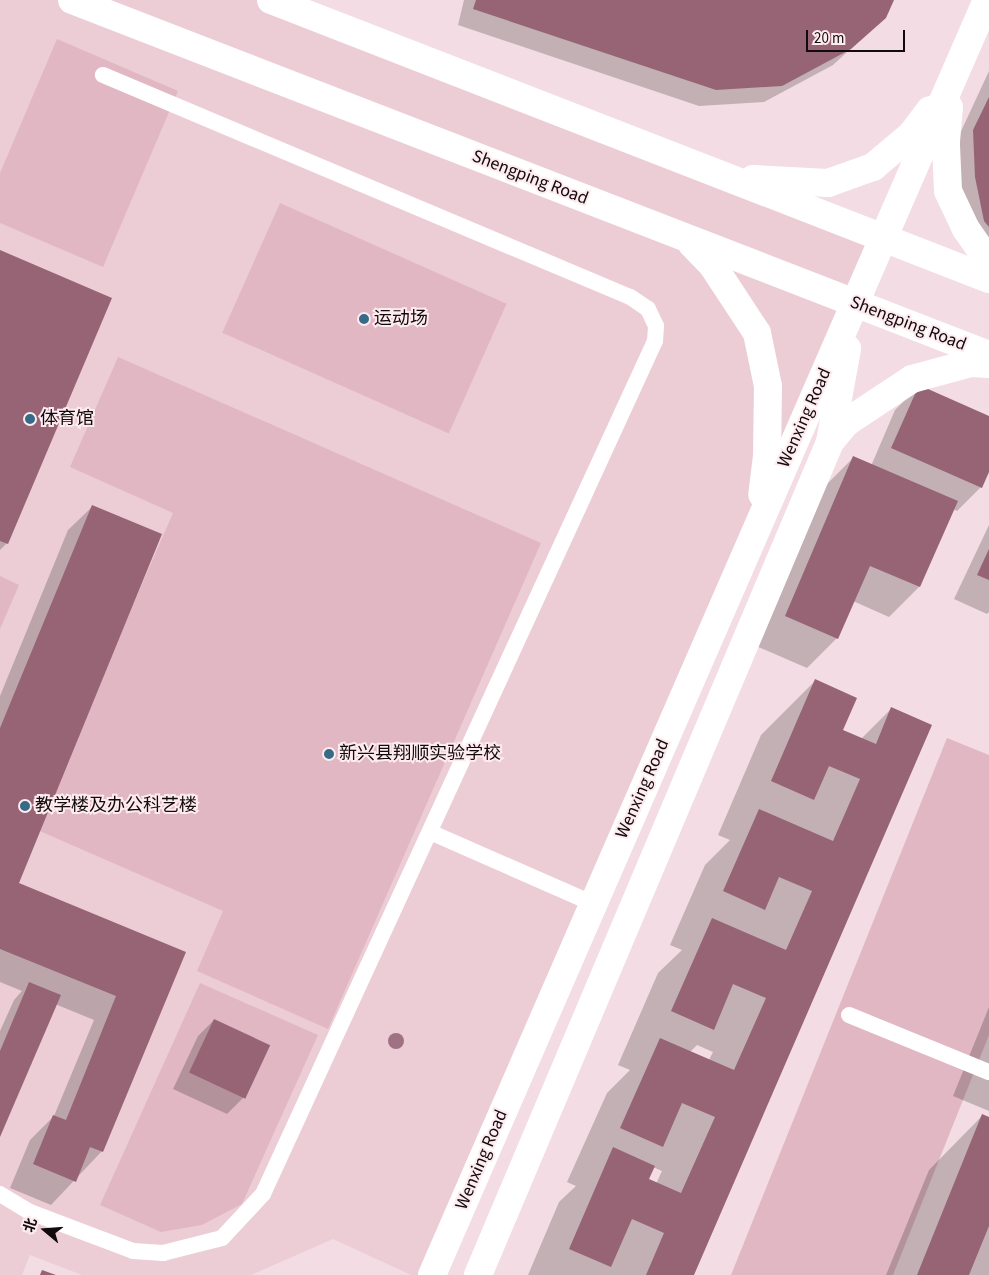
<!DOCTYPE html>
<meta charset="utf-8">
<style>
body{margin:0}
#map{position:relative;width:989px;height:1275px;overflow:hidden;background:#f3dce3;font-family:"Source Sans 3","Noto Sans SC",sans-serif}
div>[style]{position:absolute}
.built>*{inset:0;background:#eccdd6}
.green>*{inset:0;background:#e1b7c4;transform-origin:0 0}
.shadow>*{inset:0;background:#0003}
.building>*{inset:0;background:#976475;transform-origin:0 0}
.service>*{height:16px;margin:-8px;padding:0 8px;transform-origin:8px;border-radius:8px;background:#fff}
.tertiary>*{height:28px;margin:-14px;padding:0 14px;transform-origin:14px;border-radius:14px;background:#fff}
.trees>*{width:16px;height:16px;margin:-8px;border-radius:50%;background:#9f7183}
.dots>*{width:14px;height:14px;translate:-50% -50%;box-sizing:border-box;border:2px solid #fdebf0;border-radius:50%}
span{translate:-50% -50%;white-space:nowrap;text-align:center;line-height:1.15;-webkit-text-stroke:4px #fdebf0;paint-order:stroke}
.street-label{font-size:18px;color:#120b0d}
.poi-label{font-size:18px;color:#120b0d}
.left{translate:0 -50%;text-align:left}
.north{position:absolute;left:20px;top:1205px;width:50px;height:50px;-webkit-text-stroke:4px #fdebf0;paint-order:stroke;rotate:288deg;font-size:14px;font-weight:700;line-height:20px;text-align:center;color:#120b0d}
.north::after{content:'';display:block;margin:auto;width:18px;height:22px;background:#120b0d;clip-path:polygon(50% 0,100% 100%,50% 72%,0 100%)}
.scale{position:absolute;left:806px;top:30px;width:99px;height:22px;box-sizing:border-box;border:2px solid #120b0d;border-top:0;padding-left:6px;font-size:15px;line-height:18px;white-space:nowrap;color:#120b0d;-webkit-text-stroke:4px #fdebf0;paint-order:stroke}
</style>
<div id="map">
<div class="built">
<div style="clip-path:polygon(0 0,271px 0,884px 238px,432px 1275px,411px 1275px,333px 1239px,251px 1275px,82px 1275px,30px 1255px,22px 1275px,0 1275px)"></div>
</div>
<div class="green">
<div style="clip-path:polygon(57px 39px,178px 91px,103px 267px,0 223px,0 173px)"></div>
<div style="left:280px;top:203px;width:248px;height:142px;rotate:24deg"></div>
<div style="clip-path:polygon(118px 357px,541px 543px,328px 1029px,197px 971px,223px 911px,35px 829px,173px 513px,70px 467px)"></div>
<div style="clip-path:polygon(0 576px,19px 585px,0 629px)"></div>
<div style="clip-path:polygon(947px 738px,989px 755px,989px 1035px,893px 1275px,731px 1275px)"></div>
<div style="clip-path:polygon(200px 983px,318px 1035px,242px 1204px,202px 1225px,161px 1232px,100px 1205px)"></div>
</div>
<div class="shadow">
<div style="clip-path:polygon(464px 0,893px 0,885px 17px,833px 65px,764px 102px,699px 106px,458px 25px)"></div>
<div style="clip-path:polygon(989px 71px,989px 276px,950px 155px)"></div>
<div style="clip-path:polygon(0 252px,7px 543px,0 550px)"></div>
<div style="clip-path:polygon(919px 386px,989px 417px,989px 469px,981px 487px,957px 511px,953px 509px,919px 587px,889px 617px,853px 601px,837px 638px,807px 668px,756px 646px,823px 488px,853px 458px,871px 466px,895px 410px)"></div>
<div style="clip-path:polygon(92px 507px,17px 884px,184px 953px,102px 1151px,51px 1205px,10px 1188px,30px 1140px,54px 1116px,94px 1020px,55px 1004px,0 1133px,0 1031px,14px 1000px,22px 991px,0 982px,0 696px,68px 530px)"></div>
<div style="clip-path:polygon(989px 525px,989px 612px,987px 614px,954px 599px)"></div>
<div style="clip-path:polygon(evenodd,815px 681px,842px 731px,861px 739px,891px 709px,692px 1275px,528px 1275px,559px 1202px,576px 1186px,567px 1182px,607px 1093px,630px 1070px,618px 1065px,658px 973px,682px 950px,670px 945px,705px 865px,730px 840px,718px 835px,761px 735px,815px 681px,697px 1045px,713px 1052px,709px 1060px,690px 1052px,697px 1045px,815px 681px,653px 1167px,662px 1171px,656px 1184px,647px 1180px,653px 1167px)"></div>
<div style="clip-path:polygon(989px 1007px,989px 1111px,953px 1096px)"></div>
<div style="clip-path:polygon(214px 1020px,243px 1098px,227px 1114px,173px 1089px,198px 1036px)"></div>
<div style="clip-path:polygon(982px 1116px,989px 1118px,989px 1275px,886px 1275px,929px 1170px)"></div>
</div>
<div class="building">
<div style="clip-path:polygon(476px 0,894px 0,886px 18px,851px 49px,782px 86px,716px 90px,473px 9px)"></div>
<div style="clip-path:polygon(989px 97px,989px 227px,984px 221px,975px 177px,973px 130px)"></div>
<div style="clip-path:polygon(0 250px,112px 298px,8px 544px,0 541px)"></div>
<div style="clip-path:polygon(919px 385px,989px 416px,989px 472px,982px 488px,891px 448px)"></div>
<div style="clip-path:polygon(853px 456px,958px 501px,920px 587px,870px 566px,838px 639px,785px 616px)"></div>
<div style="clip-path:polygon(92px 505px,162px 534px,19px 883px,186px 952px,103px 1152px,90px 1147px,76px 1182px,33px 1164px,53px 1115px,66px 1120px,116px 996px,0 949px,0 728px)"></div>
<div style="clip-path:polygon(989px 549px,989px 580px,977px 575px)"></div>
<div style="clip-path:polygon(815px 679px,857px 698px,843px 730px,876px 744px,891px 707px,932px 725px,694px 1275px,646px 1275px,664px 1233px,632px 1219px,611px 1267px,569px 1249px,613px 1147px,655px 1166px,649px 1179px,681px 1193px,715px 1117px,682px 1103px,663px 1147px,620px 1128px,660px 1038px,734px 1070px,766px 998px,733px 984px,714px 1030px,671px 1011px,712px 918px,786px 950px,812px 891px,779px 877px,765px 910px,723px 891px,759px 809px,833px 841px,860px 779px,829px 766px,814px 800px,771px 781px)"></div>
<div style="clip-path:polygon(29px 982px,61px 995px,0 1137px,0 1051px)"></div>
<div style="left:214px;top:1019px;width:62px;height:59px;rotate:25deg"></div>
<div style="clip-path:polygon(982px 1114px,989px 1117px,989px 1226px,969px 1275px,917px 1275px)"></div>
<div style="clip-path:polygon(42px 1270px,56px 1275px,40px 1275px)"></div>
</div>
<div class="service">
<div style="left:430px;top:832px;width:177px;rotate:23.7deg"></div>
<div style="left:849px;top:1015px;width:151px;rotate:22.2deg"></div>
<div style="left:0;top:1194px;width:35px;rotate:31deg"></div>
<div style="left:30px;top:1212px;width:110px;rotate:20.7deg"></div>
<div style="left:133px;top:1251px;width:30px;rotate:4deg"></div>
<div style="left:163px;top:1253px;width:61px;rotate:-14.3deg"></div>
<div style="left:222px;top:1238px;width:60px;rotate:-47deg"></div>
<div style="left:263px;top:1194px;width:939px;rotate:-65.32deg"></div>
<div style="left:655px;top:341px;width:15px;rotate:-86deg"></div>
<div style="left:656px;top:326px;width:19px;rotate:-115deg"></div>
<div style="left:648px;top:309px;width:22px;rotate:-146deg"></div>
<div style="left:630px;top:297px;width:572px;rotate:-157.16deg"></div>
</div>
<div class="tertiary">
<div style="left:72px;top:0;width:983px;rotate:21.16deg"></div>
<div style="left:271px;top:0;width:770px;rotate:21.24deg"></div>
<div style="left:949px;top:107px;width:38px;rotate:95deg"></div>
<div style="left:946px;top:145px;width:46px;rotate:87.5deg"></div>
<div style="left:948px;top:191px;width:42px;rotate:64.7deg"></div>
<div style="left:966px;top:229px;width:40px;rotate:55.1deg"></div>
<div style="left:753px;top:179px;width:75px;rotate:3.1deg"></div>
<div style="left:828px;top:183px;width:48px;rotate:-19.6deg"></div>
<div style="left:873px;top:167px;width:51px;rotate:-40.2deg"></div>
<div style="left:912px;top:134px;width:30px;rotate:-53deg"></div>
<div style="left:692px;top:244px;width:30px;rotate:46deg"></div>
<div style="left:713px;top:266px;width:80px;rotate:56.7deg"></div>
<div style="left:757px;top:333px;width:54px;rotate:78.3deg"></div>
<div style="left:768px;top:386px;width:70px;rotate:90.8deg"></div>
<div style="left:767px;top:456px;width:39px;rotate:97deg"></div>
<div style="left:830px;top:442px;width:26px;rotate:-50deg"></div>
<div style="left:847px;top:422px;width:78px;rotate:-33.5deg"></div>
<div style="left:912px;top:379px;width:61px;rotate:-15.2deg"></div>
<div style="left:971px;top:363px;width:18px;rotate:3deg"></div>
<div style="left:432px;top:1275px;width:1391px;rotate:-66.48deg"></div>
<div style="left:478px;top:1275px;width:904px;rotate:-67.09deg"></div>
<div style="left:830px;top:442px;width:95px;rotate:-79.6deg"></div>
</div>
<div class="trees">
<div style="left:396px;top:1041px"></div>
</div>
<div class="dots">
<div style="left:364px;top:319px;background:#356b86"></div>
<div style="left:30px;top:419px;background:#356b86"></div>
<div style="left:329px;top:754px;background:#356b86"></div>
<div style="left:25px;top:806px;background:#356b86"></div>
</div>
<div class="street-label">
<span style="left:530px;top:178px;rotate:21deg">Shengping Road</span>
<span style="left:908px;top:324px;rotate:21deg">Shengping Road</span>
<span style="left:805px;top:418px;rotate:-66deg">Wenxing Road</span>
<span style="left:643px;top:789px;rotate:-66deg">Wenxing Road</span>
<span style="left:482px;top:1160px;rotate:-67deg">Wenxing Road</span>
</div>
<div class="poi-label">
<span class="left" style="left:374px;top:319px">运动场</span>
<span class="left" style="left:40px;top:419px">体育馆</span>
<span class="left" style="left:339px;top:754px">新兴县翔顺实验学校</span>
<span class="left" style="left:35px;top:806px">教学楼及办公科艺楼</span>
</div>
<div class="north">北</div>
<div class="scale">20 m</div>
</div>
